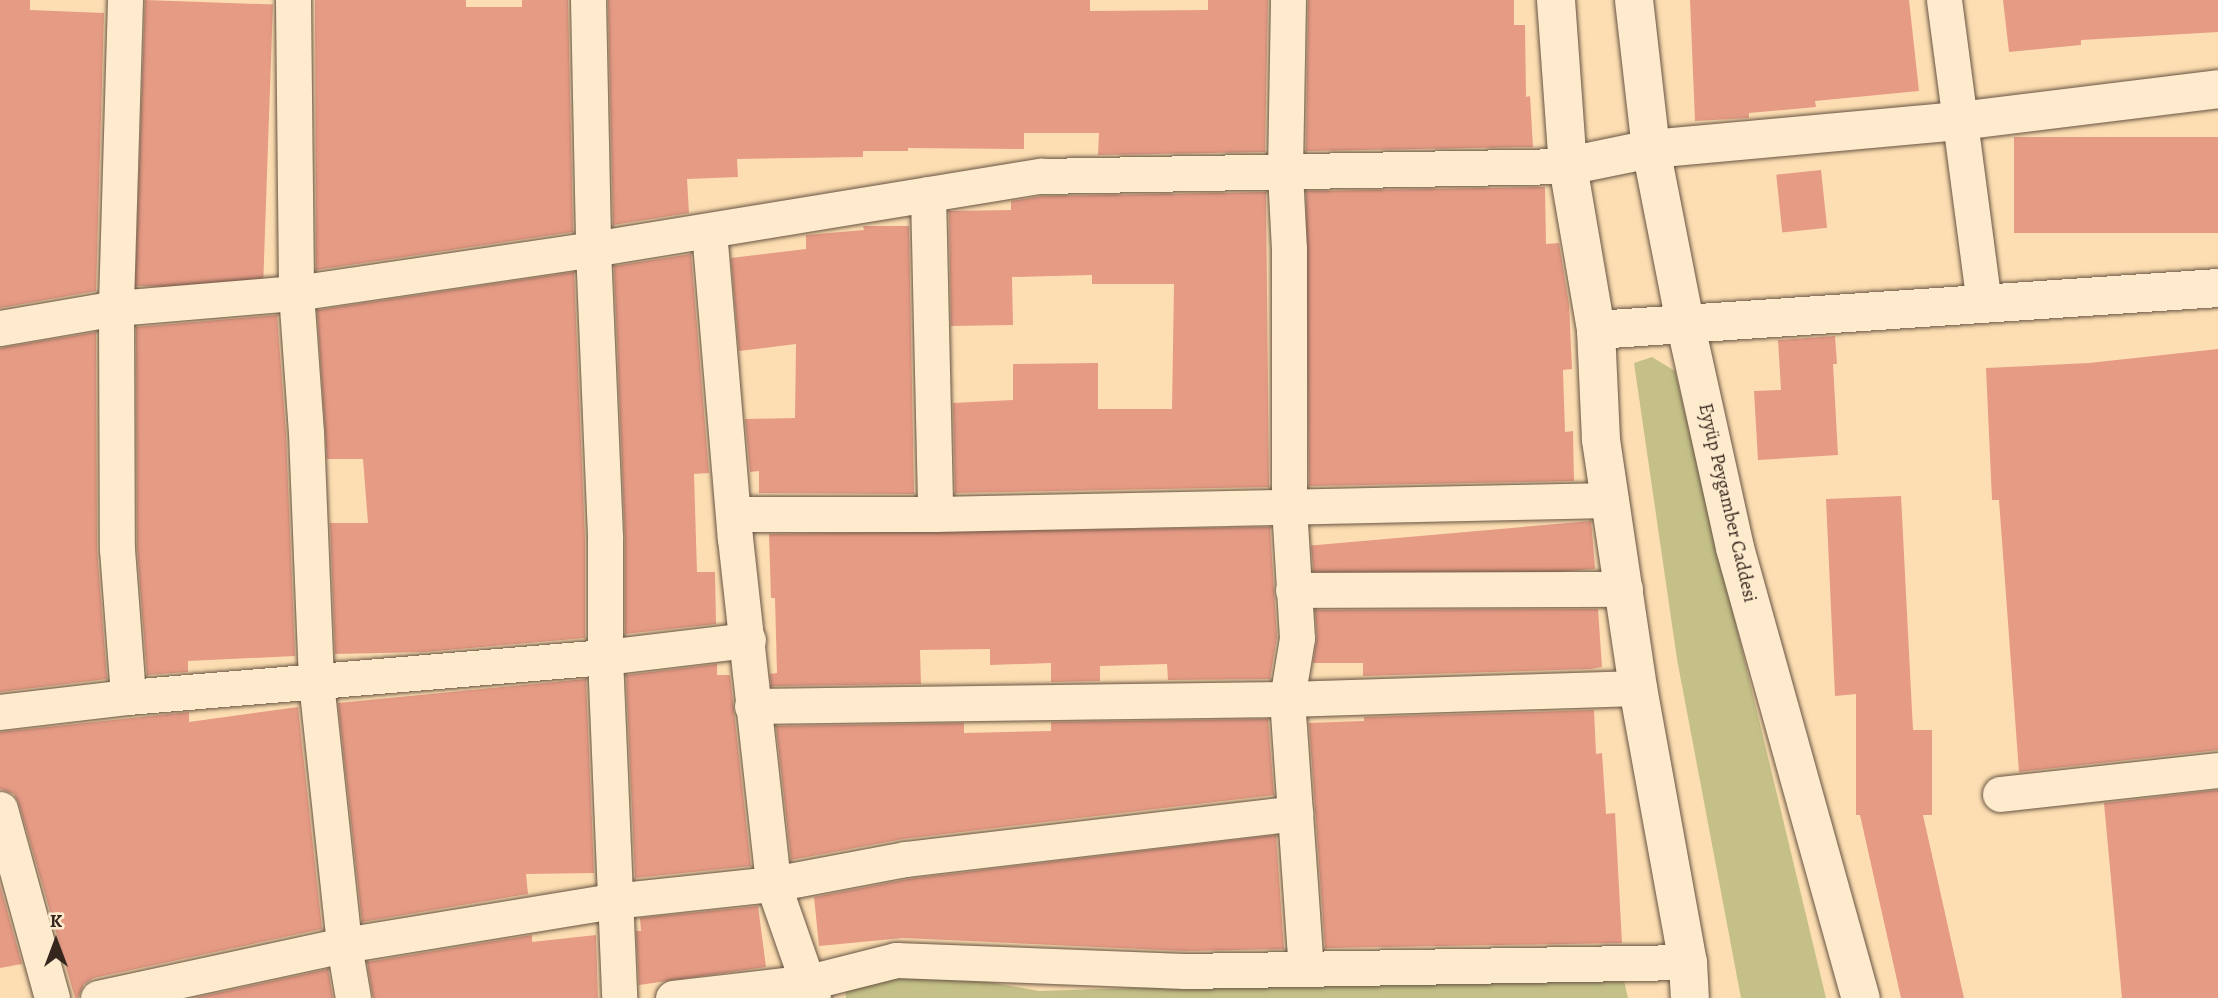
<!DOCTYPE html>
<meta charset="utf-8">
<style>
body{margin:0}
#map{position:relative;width:2218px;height:998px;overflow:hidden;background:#fddeb2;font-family:Alegreya,serif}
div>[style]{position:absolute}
.green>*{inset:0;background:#c4c088}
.building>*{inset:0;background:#e69b85;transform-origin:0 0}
.roads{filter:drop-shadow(0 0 2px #675443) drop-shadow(0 0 2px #675443)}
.minor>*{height:35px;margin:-17.5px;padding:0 17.5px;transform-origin:17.5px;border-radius:17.5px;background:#feeacd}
.tertiary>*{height:38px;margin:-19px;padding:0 19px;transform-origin:19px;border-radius:19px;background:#feeacd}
.secondary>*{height:38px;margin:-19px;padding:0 19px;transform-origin:19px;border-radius:19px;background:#feeacd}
span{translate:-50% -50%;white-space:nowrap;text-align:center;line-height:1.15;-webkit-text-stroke:5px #feeacd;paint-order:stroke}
.street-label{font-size:19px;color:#35261e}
.north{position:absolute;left:21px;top:907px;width:70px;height:70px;-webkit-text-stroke:5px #feeacd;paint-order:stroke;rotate:0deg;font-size:19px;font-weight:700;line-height:28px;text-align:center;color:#35261e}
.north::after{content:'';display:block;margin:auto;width:24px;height:32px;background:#35261e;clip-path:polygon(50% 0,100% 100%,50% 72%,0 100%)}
</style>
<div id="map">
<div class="green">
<div style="clip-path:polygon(1652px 357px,1675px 371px,1826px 998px,1741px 998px,1677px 659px,1634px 363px)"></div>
<div style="clip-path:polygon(934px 972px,1039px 991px,1622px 972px,1628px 998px,846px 998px,845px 987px,885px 975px)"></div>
</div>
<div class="building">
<div style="clip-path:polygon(0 0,30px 0,30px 10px,104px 13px,96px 291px,0 308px)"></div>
<div style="left:145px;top:0;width:128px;height:286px;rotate:2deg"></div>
<div style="clip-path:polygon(315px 0,466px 0,466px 7px,522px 7px,522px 0,568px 0,573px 232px,316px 270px)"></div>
<div style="clip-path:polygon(608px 0,1090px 0,1090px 11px,1208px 10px,1208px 0,1268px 0,1265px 152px,1098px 155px,1099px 133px,1024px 133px,1024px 149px,908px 148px,908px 151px,863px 151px,863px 157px,737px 159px,738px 177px,687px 179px,689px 213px,613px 225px)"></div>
<div style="clip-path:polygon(1308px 0,1514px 0,1514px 25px,1525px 25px,1526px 97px,1530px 96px,1533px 147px,1306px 151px)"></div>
<div style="clip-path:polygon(1690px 0,1909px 0,1919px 91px,1815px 101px,1816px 107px,1749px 113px,1749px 118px,1695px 121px)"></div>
<div style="clip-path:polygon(2003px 0,2218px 0,2218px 32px,2081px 40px,2081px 45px,2009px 52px)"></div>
<div style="left:2218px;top:137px;width:96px;height:204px;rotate:90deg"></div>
<div style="left:1821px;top:170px;width:58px;height:45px;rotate:84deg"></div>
<div style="clip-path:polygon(1545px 187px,1546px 244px,1559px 243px,1569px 304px,1572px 369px,1563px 370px,1565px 432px,1573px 431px,1574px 481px,1309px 486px,1306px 191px)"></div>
<div style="clip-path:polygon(1266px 192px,1269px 487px,955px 493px,953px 403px,1013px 400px,1013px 364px,1098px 363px,1098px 409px,1172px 409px,1174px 284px,1092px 284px,1092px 275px,1012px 277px,1013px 325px,951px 326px,949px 211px,1011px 210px,1011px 201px,1043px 196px)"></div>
<div style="clip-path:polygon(863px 226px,909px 226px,914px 494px,759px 493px,759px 471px,750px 472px,745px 419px,795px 418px,796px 344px,739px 351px,731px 258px,806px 249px,806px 235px,864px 230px)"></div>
<div style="clip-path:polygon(691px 254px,709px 473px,694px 474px,697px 572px,715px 572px,716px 624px,625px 634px,625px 538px,614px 266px)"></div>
<div style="clip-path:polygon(574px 272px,585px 539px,585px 638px,425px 652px,335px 654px,330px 523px,368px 523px,363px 459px,327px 459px,317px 310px)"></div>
<div style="clip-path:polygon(277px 315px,286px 433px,295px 656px,188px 661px,188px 672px,147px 675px,137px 548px,136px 327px)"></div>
<div style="clip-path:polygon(96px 332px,97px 549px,107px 679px,0 692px,0 348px)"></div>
<div style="clip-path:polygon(1835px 336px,1837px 364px,1833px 364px,1838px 455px,1758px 460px,1754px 391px,1781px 390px,1778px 340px)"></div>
<div style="clip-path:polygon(2218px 349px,2218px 750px,2019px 772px,1999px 500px,1992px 500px,1986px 368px,2089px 363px)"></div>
<div style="clip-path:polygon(1901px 496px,1913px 730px,1932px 730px,1932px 815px,1923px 815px,1964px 998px,1901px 998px,1860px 815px,1856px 815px,1856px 694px,1835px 696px,1826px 499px)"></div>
<div style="left:1591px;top:521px;width:48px;height:281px;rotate:85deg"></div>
<div style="clip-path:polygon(1270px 527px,1277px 637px,1270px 679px,1168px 680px,1167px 664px,1100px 666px,1100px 681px,1051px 682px,1051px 663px,990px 665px,990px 649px,920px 650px,921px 684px,771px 686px,770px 674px,777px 673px,775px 598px,771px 598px,769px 534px)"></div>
<div style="clip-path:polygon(1598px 609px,1602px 667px,1591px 669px,1363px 676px,1363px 663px,1313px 663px,1317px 637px,1315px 610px)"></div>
<div style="clip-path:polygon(717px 664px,717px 675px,730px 675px,751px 866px,635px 878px,626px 675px)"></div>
<div style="clip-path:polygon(586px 679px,594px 873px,526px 874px,528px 894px,362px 922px,338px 703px)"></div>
<div style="clip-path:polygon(298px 707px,322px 929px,94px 978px,84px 984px,78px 998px,75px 998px,19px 804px,14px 794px,0 789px,0 732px,189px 712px,189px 722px)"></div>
<div style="clip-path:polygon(1594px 710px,1596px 754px,1602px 753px,1606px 814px,1615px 813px,1622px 943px,1325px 948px,1309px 723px,1364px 721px,1364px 717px)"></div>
<div style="clip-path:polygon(1268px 719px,1274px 795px,903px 839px,791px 860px,776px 726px,964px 723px,964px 733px,1051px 731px,1051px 722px)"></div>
<div style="clip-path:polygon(2218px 790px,2218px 998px,2122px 998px,2104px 803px)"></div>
<div style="clip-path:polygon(1276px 835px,1284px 949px,1185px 951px,903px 938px,819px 946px,814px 897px,908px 879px)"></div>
<div style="clip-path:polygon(0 885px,22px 964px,0 968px)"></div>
<div style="clip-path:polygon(758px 906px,766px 967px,639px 985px,636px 931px,641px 931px,640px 918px)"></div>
<div style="clip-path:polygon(532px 935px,532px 942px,596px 935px,598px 998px,373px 998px,367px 962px)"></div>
<div style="clip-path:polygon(328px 969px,333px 998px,194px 998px)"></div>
</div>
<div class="roads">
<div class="minor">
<div style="left:125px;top:0;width:308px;rotate:91.7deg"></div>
<div style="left:116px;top:308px;width:241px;rotate:89.8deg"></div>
<div style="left:117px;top:549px;width:148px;rotate:85.7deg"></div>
<div style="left:293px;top:0;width:293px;rotate:89.4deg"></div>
<div style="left:296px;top:293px;width:139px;rotate:85.9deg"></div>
<div style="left:306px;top:432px;width:250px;rotate:87.7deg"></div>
<div style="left:316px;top:682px;width:264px;rotate:83.9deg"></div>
<div style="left:344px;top:945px;width:54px;rotate:80.4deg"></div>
<div style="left:588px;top:0;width:249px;rotate:88.8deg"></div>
<div style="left:593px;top:249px;width:290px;rotate:87.6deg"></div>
<div style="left:605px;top:539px;width:118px;rotate:90deg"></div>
<div style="left:605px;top:657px;width:341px;rotate:87.6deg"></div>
<div style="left:1288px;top:0;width:173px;rotate:91deg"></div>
<div style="left:1285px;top:173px;width:76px;rotate:87deg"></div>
<div style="left:1289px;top:249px;width:258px;rotate:90deg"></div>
<div style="left:1289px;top:507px;width:131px;rotate:86.5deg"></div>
<div style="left:1297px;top:638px;width:62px;rotate:99.3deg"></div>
<div style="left:1287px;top:699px;width:270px;rotate:86deg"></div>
<div style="left:1944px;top:0;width:305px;rotate:82.5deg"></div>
<div style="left:928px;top:194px;width:320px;rotate:88.7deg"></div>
<div style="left:709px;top:231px;width:308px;rotate:85.2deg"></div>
<div style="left:735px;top:538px;width:348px;rotate:83.7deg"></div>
<div style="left:773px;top:884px;width:121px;rotate:70.7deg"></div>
<div style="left:0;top:328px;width:118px;rotate:-9.8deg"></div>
<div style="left:116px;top:308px;width:181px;rotate:-4.8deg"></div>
<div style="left:296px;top:293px;width:300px;rotate:-8.4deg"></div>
<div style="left:593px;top:249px;width:454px;rotate:-9.3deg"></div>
<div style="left:1041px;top:176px;width:527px;rotate:-1.09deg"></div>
<div style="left:735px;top:514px;width:200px"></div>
<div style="left:935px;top:514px;width:676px;rotate:-1.19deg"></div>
<div style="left:1293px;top:590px;width:332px;rotate:-0.2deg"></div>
<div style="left:752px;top:706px;width:535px;rotate:-0.75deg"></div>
<div style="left:1287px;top:699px;width:351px;rotate:-1.8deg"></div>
<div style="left:0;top:712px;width:129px;rotate:-6.7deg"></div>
<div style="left:128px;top:697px;width:479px;rotate:-4.8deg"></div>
<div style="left:605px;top:657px;width:144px;rotate:-6.8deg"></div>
<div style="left:2000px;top:794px;width:219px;rotate:-6.3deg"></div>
<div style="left:0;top:809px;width:196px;rotate:74.6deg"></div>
<div style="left:98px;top:998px;width:252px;rotate:-12.2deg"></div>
<div style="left:344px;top:945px;width:273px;rotate:-9.3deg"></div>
<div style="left:613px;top:901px;width:161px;rotate:-6.1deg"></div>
<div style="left:773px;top:884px;width:134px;rotate:-10.7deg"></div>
<div style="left:905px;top:859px;width:393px;rotate:-6.7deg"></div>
<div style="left:673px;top:998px;width:137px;rotate:-6.7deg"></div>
<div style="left:809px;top:982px;width:90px;rotate:-14.2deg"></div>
<div style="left:896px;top:960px;width:289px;rotate:2.2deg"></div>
<div style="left:1185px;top:971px;width:503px;rotate:-1.03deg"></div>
</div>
<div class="tertiary">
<div style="left:1568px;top:166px;width:85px;rotate:-11.6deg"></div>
<div style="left:1651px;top:149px;width:309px;rotate:-5.2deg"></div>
<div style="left:1959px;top:121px;width:261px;rotate:-7deg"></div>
<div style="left:1596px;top:330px;width:623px;rotate:-3.86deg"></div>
</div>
<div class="secondary">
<div style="left:1556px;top:0;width:166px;rotate:85.9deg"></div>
<div style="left:1568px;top:166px;width:166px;rotate:80.3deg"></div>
<div style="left:1596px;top:330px;width:110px;rotate:87.4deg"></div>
<div style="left:1601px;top:440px;width:251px;rotate:81.5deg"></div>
<div style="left:1638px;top:688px;width:279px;rotate:79.7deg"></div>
<div style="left:1688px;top:962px;width:36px;rotate:87deg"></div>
<div style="left:1634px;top:0;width:150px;rotate:83.5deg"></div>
<div style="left:1651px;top:149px;width:176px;rotate:78.9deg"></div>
<div style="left:1685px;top:322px;width:231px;rotate:77.5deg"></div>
<div style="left:1735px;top:548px;width:467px;rotate:74.4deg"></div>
</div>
</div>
<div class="street-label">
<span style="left:1727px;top:503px;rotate:77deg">Eyyüp Peygamber Caddesi</span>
</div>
<div class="north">K</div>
</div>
